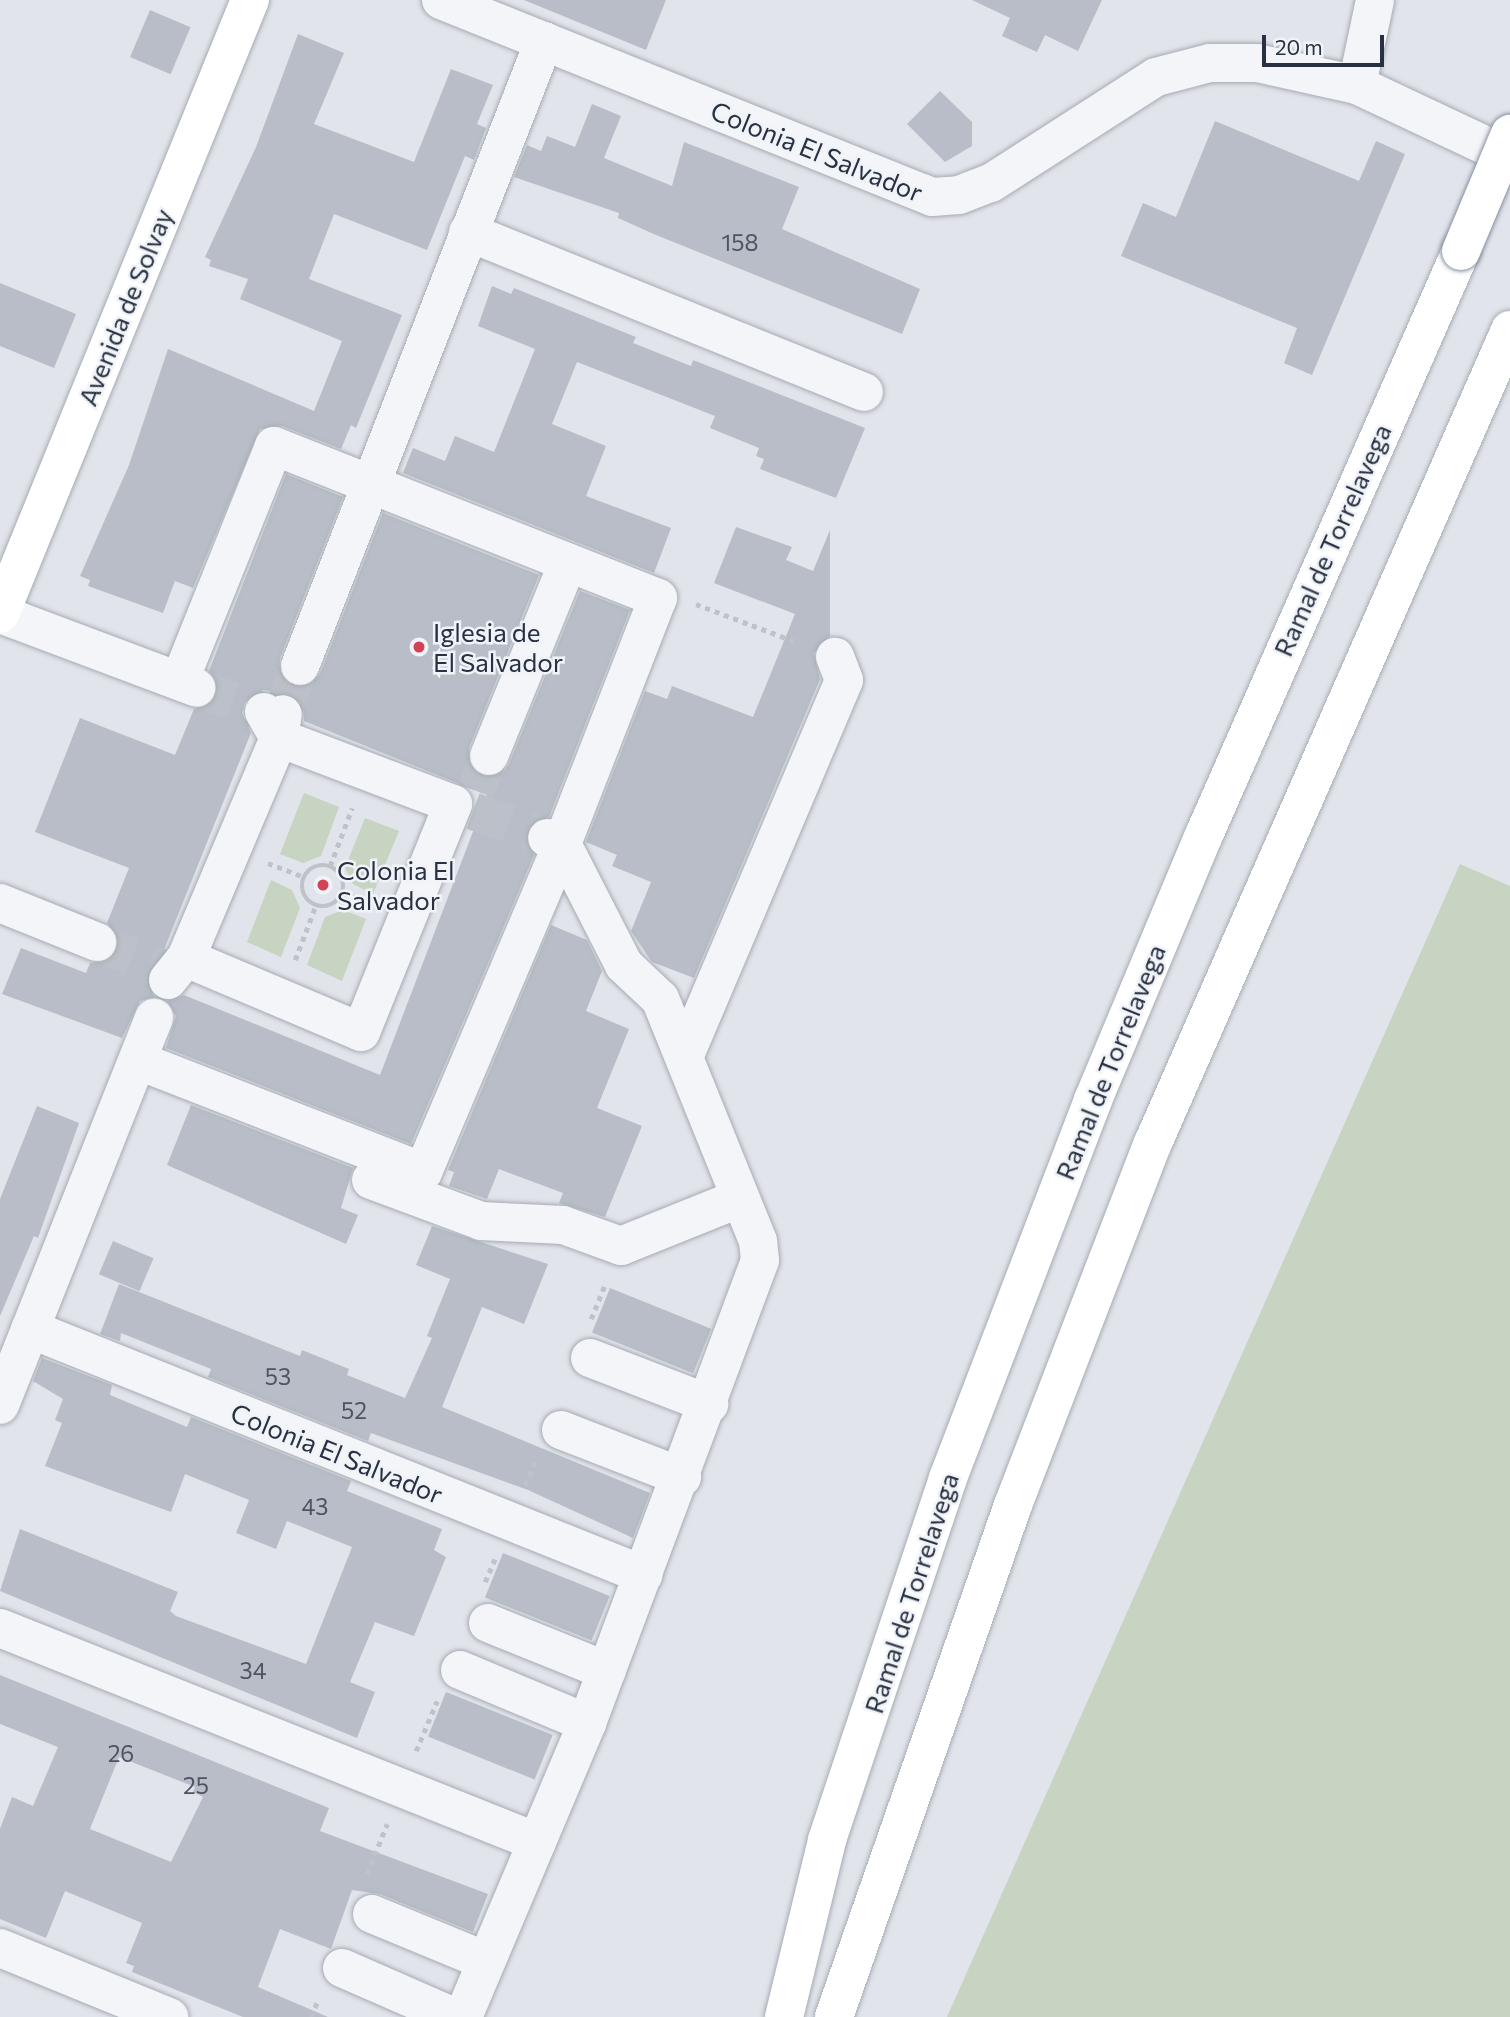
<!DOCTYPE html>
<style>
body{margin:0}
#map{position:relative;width:1510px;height:2017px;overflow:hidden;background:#e1e4ea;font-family:Commissioner,sans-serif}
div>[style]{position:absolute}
.green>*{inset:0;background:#c6d4c1}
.building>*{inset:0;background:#b8bdc7;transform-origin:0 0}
.minor-tunnel>*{height:38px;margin-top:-19px;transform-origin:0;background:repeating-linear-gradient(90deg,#bcc0c8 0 38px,transparent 0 57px)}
.path>*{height:4.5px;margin-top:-2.25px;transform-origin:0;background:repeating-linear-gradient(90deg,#bec2c9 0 5px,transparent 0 10px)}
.path>.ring{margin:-2.25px;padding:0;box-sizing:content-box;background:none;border:4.5px solid #bec2c9;border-radius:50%}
.roads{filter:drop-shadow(0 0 2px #a6abb4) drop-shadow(0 0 2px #a6abb4)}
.minor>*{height:38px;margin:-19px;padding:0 19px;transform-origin:19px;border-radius:19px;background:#f3f5f8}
.highway>*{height:38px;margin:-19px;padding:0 19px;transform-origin:19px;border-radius:19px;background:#fff}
.bridges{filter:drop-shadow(0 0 2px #8891a1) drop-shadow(0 0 2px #8891a1)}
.highway-bridge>*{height:38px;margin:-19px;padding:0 19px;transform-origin:19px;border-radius:19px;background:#fff}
.dots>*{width:19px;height:19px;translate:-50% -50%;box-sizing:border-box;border:4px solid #f0f3f7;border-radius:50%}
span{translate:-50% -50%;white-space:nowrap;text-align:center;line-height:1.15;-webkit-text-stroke:5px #f0f3f7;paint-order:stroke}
.number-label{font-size:23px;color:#4c5463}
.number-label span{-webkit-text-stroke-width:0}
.street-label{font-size:26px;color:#283142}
.poi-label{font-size:26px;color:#283142}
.left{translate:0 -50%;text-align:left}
.scale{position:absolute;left:1262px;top:35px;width:122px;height:32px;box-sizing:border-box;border:4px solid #283142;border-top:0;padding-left:9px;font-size:21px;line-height:24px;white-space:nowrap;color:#283142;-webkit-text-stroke:5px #f0f3f7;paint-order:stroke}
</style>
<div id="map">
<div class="green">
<div style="clip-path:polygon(304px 793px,339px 807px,321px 856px,303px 863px,280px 854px)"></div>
<div style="clip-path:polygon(365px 818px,399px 831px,373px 894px,353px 884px,345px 868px)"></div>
<div style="clip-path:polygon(1460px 864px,1510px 886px,1510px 2017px,947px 2017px)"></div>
<div style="clip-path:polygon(271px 880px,292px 890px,300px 908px,281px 957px,247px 942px)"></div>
<div style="clip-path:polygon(343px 910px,366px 919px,342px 981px,307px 965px,325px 917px)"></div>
</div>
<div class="building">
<div style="clip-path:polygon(524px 0,666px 0,646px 50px)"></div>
<div style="clip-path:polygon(972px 0,1102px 0,1078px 51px,1045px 35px,1037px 52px,1002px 36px,1010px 18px)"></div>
<div style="left:150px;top:10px;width:44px;height:51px;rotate:23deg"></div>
<div style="clip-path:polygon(298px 34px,344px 53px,314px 124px,414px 162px,451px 69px,493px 85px,477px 124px,486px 128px,474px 160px,465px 156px,427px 250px,334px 214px,309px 279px,402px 315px,356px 428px,351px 425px,341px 449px,282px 426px,260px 429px,193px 588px,175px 581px,163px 613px,88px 586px,90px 580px,80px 576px,129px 465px,168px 349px,314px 411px,342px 341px,240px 299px,248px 279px,209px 266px,211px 260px,205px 257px,256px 147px)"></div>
<div style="clip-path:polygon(940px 91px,972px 122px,972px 146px,945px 162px,907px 124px)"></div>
<div style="clip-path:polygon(592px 104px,621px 116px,604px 158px,672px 186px,684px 142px,799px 187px,782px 229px,920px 289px,902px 334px,656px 235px,618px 218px,619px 213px,514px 177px,527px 145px,541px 151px,547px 136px,575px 147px)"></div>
<div style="clip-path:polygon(1215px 121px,1359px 181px,1376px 141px,1405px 154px,1312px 375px,1284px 363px,1297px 328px,1121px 256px,1143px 203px,1176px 217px)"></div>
<div style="clip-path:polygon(0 283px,76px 314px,54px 368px,0 346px)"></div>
<div style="clip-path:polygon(492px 286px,511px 294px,514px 288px,636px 337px,633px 343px,691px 366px,693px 360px,865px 428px,836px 498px,760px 469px,764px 459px,756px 456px,759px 448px,710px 428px,715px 416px,577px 362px,552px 424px,606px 446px,586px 496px,671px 528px,654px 573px,403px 473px,413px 448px,445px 461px,455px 436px,494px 452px,535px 349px,478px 326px)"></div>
<div style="clip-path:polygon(286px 474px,343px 497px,280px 658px,279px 670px,291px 686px,304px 687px,320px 674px,383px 513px,539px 575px,469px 748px,471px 769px,481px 776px,502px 774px,509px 764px,580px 591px,630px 610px,549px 817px,534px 820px,527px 829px,526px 842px,534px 855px,411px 1144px,166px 1048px,176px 1016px,167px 1001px,184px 995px,380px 1075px,487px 795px,304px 721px,303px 706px,287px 693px,263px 690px,245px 702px,242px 713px,251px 733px,163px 952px,147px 976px,154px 997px,140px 1001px,122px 1038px,2px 994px,21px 948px,86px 973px,90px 963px,110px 960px,117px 951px,118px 938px,107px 923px,129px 868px,35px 832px,80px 718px,175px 755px,194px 709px,210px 705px,217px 696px,218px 684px,209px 671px)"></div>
<div style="clip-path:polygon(736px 527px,792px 547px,786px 560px,813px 571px,830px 530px,830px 636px,814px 653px,820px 679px,694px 978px,652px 962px,631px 931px,651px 882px,612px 866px,617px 855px,586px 842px,645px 691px,667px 699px,672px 686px,753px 717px,795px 614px,714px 583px)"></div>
<div style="clip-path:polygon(551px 925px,587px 940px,602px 971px,586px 1011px,629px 1029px,597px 1108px,642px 1126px,605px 1217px,559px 1203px,563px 1193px,499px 1169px,487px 1199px,449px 1186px,454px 1172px,448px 1170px)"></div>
<div style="clip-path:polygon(191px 1105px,353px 1168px,341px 1208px,358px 1215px,346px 1244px,167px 1165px)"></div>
<div style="clip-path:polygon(37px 1106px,79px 1123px,38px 1238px,34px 1236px,0 1316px,0 1199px)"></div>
<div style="clip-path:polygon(432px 1226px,548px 1264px,524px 1324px,482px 1307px,442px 1407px,650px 1493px,633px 1538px,528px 1490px,371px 1433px,368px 1441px,208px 1377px,211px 1369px,121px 1333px,120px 1341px,100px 1334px,119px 1284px,300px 1356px,302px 1350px,349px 1369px,347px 1375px,405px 1398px,432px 1338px,427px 1336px,450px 1279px,416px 1265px)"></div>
<div style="left:113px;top:1241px;width:44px;height:36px;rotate:23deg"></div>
<div style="left:610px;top:1288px;width:109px;height:48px;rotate:22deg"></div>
<div style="clip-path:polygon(42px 1358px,112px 1385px,110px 1395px,187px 1427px,191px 1417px,351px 1481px,347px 1491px,442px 1529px,434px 1550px,446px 1557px,414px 1636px,375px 1622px,350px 1682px,375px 1692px,357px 1738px,0 1591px,20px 1529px,178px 1592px,170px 1611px,176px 1616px,306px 1664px,352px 1547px,287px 1521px,276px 1549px,236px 1533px,249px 1500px,185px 1474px,171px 1512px,45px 1466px,62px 1423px,55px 1420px,63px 1399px,33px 1381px)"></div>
<div style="left:503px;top:1553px;width:115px;height:48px;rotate:22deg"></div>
<div style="clip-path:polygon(evenodd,0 1675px,329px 1808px,320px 1831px,488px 1894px,473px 1932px,380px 1894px,352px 1890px,331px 1949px,280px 1929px,258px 1987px,328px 2017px,243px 2017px,132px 1972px,134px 1966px,126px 1963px,142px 1923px,65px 1891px,46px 1938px,0 1919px,0 1829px,12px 1797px,33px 1806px,58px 1747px,0 1724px,0 1675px,119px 1757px,195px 1787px,193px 1792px,203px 1797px,171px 1862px,90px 1829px,119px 1757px)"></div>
<div style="left:446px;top:1692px;width:115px;height:48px;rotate:22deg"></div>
</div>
<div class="minor-tunnel">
<div style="left:197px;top:688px;width:71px;rotate:19.7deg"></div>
<div style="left:284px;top:707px;width:44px;rotate:-68.7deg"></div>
<div style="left:476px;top:791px;width:37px;rotate:-70deg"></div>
<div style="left:473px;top:811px;width:79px;rotate:20deg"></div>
<div style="left:97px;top:942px;width:68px;rotate:22.4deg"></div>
</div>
<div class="path">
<div style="left:696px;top:604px;width:110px;rotate:20.7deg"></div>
<div style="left:268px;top:863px;width:39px;rotate:21deg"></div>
<div class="ring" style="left:302px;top:865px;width:37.5px;height:37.5px"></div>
<div style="left:330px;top:866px;width:62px;rotate:-69.2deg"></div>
<div style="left:343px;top:893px;width:30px;rotate:21deg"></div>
<div style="left:295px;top:960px;width:59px;rotate:-69.1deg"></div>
<div style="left:591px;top:1319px;width:40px;rotate:-68deg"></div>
<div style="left:525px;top:1485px;width:26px;rotate:-67deg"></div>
<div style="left:485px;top:1582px;width:26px;rotate:-67deg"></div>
<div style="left:416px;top:1751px;width:54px;rotate:-67.2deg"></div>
<div style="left:367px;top:1874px;width:54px;rotate:-68.2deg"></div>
<div style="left:311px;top:2017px;width:18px;rotate:-68deg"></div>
</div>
<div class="roads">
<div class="minor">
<div style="left:441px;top:0;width:529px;rotate:21.86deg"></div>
<div style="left:932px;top:197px;width:27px;rotate:-4deg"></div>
<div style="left:959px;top:195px;width:34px;rotate:-21deg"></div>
<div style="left:991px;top:183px;width:196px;rotate:-32.7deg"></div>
<div style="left:1156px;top:77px;width:56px;rotate:-14.5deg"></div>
<div style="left:1210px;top:63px;width:47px"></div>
<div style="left:1257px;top:63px;width:102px;rotate:12.4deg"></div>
<div style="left:1357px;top:85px;width:169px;rotate:25.2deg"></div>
<div style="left:1357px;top:85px;width:87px;rotate:-78deg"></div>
<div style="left:468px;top:232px;width:427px;rotate:22deg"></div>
<div style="left:0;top:614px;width:210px;rotate:20.6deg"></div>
<div style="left:300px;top:666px;width:671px;rotate:-68.67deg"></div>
<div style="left:489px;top:756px;width:209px;rotate:-67.8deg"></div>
<div style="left:0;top:903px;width:105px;rotate:21.9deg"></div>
<div style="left:186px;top:958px;width:190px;rotate:22.9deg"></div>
<div style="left:361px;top:1032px;width:246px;rotate:-68deg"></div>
<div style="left:453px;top:804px;width:186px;rotate:-159.2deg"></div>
<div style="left:279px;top:738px;width:30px;rotate:-120deg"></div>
<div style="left:168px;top:980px;width:28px;rotate:-51deg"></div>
<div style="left:186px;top:958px;width:239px;rotate:-67.1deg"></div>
<div style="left:279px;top:738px;width:24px;rotate:-81deg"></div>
<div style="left:685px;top:1055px;width:407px;rotate:-67deg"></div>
<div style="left:844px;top:680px;width:25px;rotate:-111deg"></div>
<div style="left:139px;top:1061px;width:305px;rotate:21.3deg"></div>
<div style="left:423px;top:1172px;width:356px;rotate:-67deg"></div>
<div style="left:562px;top:844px;width:264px;rotate:-68.7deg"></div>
<div style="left:658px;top:598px;width:413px;rotate:-158.4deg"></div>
<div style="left:274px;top:446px;width:252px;rotate:111.9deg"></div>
<div style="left:371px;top:1180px;width:117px;rotate:20.4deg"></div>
<div style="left:481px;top:1221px;width:82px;rotate:2.8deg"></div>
<div style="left:563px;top:1225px;width:62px;rotate:19.9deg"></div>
<div style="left:621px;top:1246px;width:126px;rotate:-21.9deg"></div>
<div style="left:30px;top:1329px;width:661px;rotate:21.83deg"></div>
<div style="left:590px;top:1358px;width:128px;rotate:21.1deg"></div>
<div style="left:0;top:1405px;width:417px;rotate:-68.3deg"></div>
<div style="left:561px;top:1430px;width:130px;rotate:21.2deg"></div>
<div style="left:488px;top:1623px;width:128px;rotate:22deg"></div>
<div style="left:0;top:1628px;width:578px;rotate:21.73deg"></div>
<div style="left:460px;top:1670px;width:138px;rotate:22.7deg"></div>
<div style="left:372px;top:1914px;width:123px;rotate:22.4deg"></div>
<div style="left:0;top:1948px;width:183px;rotate:22.2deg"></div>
<div style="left:342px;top:1968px;width:122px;rotate:23.6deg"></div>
<div style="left:463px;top:2017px;width:319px;rotate:-67.1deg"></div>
<div style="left:587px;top:1723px;width:494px;rotate:-69.5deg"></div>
<div style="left:760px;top:1260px;width:19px;rotate:-96deg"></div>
<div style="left:758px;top:1241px;width:261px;rotate:-112deg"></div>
<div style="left:660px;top:999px;width:50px;rotate:-136.6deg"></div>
<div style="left:624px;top:965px;width:136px;rotate:-117.1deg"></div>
<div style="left:562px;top:844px;width:16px;rotate:-158deg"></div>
</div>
<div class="highway">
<div style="left:0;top:614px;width:663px;rotate:-67.85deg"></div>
<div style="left:784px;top:2017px;width:182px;rotate:-76.3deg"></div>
<div style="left:827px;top:1840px;width:382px;rotate:-71.5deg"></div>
<div style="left:948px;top:1478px;width:405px;rotate:-69deg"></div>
<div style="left:1093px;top:1100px;width:287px;rotate:-67.3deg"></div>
<div style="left:1204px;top:835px;width:638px;rotate:-66.25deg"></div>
<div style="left:834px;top:2017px;width:542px;rotate:-70.73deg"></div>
<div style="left:1013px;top:1505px;width:388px;rotate:-68.9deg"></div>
<div style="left:1153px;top:1143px;width:888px;rotate:-66.29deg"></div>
</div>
</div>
<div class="bridges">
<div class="highway-bridge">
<div style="left:1461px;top:251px;width:127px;rotate:-67.3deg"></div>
</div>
</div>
<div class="dots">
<div style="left:419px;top:647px;background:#d24356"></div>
<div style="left:323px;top:885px;background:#d24356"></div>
</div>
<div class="number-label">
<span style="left:740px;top:242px">158</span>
<span style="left:278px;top:1376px">53</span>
<span style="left:354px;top:1410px">52</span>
<span style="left:315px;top:1506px">43</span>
<span style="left:253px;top:1670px">34</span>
<span style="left:121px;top:1753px">26</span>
<span style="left:196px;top:1785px">25</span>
</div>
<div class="street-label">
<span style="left:817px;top:151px;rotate:22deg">Colonia El Salvador</span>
<span style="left:125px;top:307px;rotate:-68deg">Avenida de Solvay</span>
<span style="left:1332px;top:540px;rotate:-66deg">Ramal de Torrelavega</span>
<span style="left:1110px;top:1062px;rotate:-68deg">Ramal de Torrelavega</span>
<span style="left:337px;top:1453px;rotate:22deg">Colonia El Salvador</span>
<span style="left:911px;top:1593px;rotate:-72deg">Ramal de Torrelavega</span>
</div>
<div class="poi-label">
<span class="left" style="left:433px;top:647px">Iglesia de<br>El Salvador</span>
<span class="left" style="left:337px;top:885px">Colonia El<br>Salvador</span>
</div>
<div class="scale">20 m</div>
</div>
